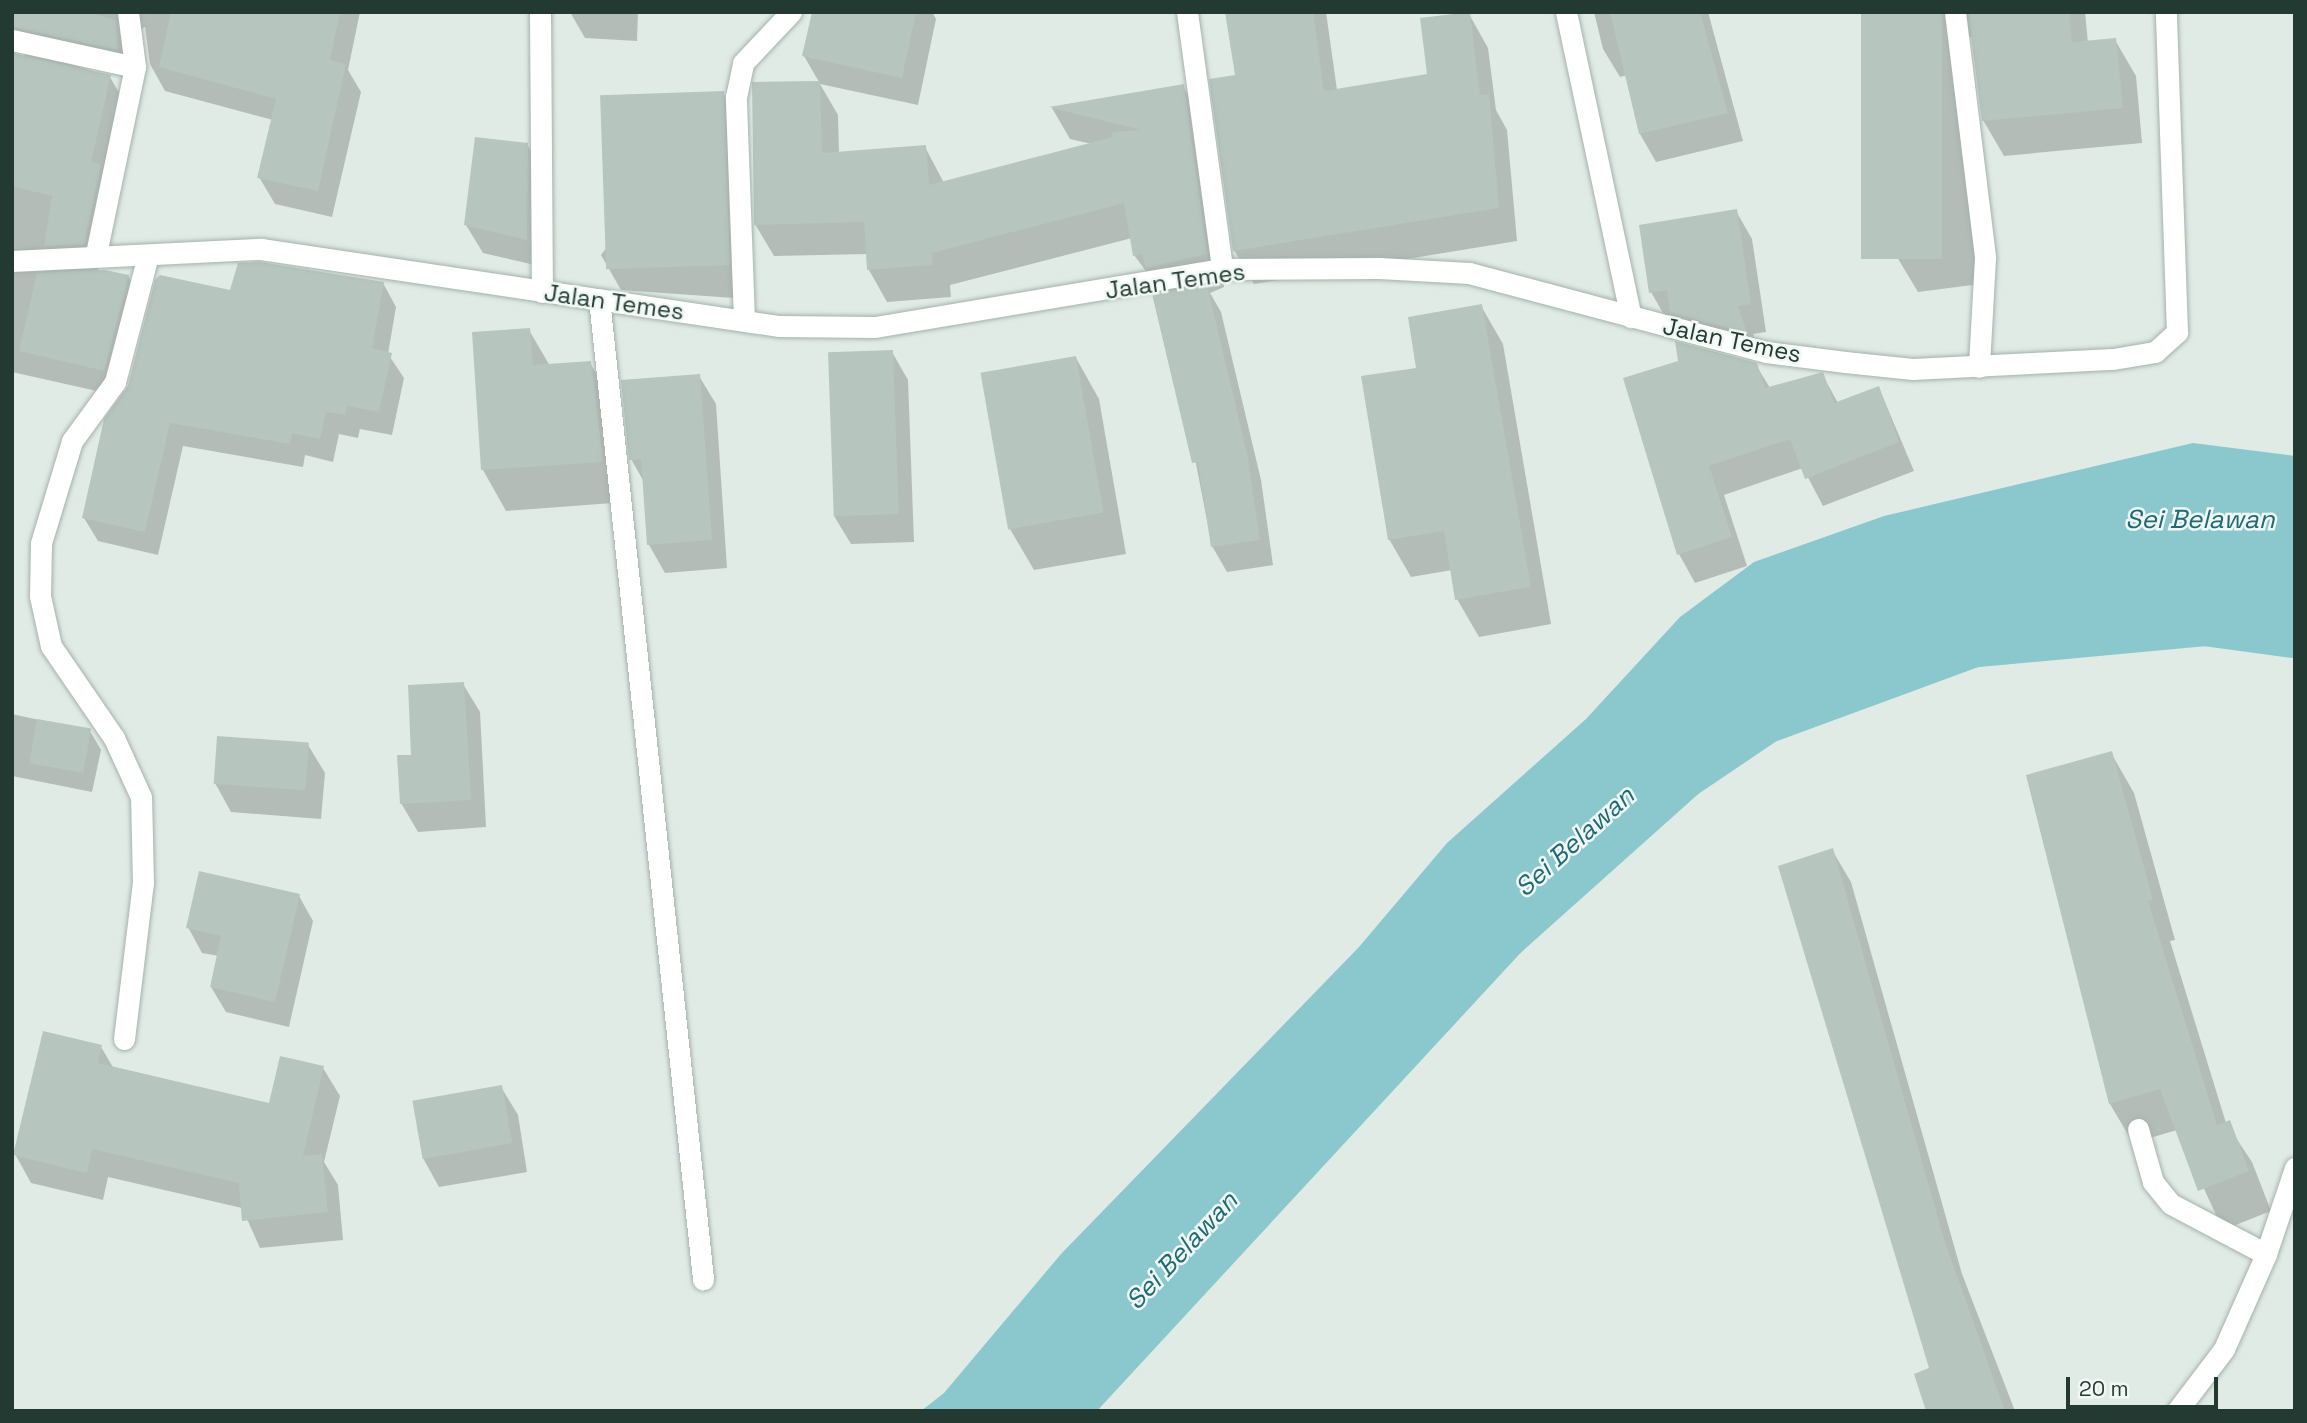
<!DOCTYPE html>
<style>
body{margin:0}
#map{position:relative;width:2307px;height:1423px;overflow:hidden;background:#e1ebe5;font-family:"Space Grotesk",sans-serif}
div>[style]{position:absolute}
.water>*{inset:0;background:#8bc8ce}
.shadow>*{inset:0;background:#0003}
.river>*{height:91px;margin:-45.5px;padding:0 45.5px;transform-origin:45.5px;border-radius:45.5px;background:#8bc8ce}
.building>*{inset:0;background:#b6c5be;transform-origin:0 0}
.roads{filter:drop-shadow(0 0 2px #a4b2ac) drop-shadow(0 0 2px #a4b2ac)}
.lane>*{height:21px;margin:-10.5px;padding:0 10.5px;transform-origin:10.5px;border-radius:10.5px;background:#fff}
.street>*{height:21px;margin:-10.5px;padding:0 10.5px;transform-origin:10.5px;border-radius:10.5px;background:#fff}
.secondary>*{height:21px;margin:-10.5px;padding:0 10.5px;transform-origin:10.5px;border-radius:10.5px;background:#fff}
span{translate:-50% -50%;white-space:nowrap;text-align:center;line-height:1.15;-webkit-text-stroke:5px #f1f7f4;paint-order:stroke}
.street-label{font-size:24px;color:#223a32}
.water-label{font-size:26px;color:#1f6b73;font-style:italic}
.frame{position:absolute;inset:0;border:14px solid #223a32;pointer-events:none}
.scale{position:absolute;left:2066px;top:1377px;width:152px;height:32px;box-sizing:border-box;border:4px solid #223a32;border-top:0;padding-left:9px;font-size:21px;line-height:24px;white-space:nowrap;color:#223a32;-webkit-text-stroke:5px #f1f7f4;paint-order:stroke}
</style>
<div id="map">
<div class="water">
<div style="clip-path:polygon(2193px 443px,2295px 456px,2295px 600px,2030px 602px,1850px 646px,1720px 695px,1582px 801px,1291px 1101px,1200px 1206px,1113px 1340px,1031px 1411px,921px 1411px,944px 1393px,1061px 1254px,1359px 947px,1447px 843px,1586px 719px,1680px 617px,1754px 562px,1884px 516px)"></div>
</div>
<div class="shadow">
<div style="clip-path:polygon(13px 12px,360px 12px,348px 70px,361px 92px,332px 217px,275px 204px,259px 177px,273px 120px,165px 91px,150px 64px,145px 27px,130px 34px,134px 76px,64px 62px,110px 77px,125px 103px,98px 272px,128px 276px,143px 302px,119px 396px,12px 372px,12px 53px,25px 56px,12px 34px)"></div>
<div style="clip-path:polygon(570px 12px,638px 12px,637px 41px,585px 38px)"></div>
<div style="clip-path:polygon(814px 12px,932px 12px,936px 19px,918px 105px,820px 84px,838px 115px,839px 153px,925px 147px,944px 183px,1092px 144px,1070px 139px,1052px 108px,1183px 86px,1201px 118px,1224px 287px,1210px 293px,1221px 312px,1261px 480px,1273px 565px,1227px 572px,1212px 546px,1163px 294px,1134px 255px,1132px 238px,950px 285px,951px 297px,887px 302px,869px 270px,868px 254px,774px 256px,755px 224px,819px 82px,804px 56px)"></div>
<div style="clip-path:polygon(1227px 12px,1326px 12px,1337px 90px,1429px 75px,1469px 14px,1488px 48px,1496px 110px,1507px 130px,1517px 241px,1254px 284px,1234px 250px,1237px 76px)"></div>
<div style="clip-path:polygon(1594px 12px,1708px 12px,1743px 141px,1656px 162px,1640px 134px,1627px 75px,1620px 77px,1603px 49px)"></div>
<div style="clip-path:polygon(1866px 12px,2085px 12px,2088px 43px,2115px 40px,2136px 76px,2142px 143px,2004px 156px,1983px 120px,1973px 36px,1967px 38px,1988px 283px,1918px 292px,1897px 257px)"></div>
<div style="clip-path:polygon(723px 93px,743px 127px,748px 299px,621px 290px,601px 255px)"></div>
<div style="clip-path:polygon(527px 144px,543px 173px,543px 267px,483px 253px,466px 225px)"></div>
<div style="clip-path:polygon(1736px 211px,1752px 239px,1766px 332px,1753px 334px,1762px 360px,1667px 320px,1651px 292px)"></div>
<div style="clip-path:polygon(383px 283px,396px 307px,388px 354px,404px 378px,392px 435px,360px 429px,358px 438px,339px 434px,333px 462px,305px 455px,303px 467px,183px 446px,158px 555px,98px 541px,84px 518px,231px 292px)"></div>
<div style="clip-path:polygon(1481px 306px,1503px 344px,1551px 624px,1479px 637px,1457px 599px,1452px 570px,1411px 577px,1389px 539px,1418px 369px)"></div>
<div style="clip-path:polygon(529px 330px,550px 366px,590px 363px,614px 404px,626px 502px,506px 511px,483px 470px)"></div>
<div style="clip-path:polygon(892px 352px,908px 380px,914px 542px,851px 544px,834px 516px)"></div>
<div style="clip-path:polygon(1076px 358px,1099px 399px,1126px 554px,1034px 570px,1010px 529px)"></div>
<div style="clip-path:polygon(1756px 365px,1770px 388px,1822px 374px,1838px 403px,1879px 388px,1914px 471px,1823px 506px,1803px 468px,1724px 495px,1747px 566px,1695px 583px,1679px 554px,1625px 379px)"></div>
<div style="clip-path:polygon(699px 376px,716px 404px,727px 568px,665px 573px,649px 545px,644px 482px,631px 459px)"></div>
<div style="clip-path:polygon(463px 684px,480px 712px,486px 827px,418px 832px,401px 803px,413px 756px)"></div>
<div style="clip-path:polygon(12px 714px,90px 731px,101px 750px,92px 792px,12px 776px)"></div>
<div style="clip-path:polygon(308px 745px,325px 773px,321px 819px,231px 812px,215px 783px)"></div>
<div style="clip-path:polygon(2111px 753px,2134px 793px,2175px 940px,2170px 941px,2226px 1123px,2252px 1162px,2271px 1211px,2223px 1230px,2177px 1130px,2133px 1143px,2110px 1104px,2028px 776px)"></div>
<div style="clip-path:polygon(1832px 850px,1851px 882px,1962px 1274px,2015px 1411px,1928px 1411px,1931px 1369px)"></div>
<div style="clip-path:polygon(299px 896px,313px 921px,289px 1027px,226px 1012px,211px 987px,219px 956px,202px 953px,188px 927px)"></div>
<div style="clip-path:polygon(101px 1047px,114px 1069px,270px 1105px,323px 1068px,340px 1096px,324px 1162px,338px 1185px,343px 1240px,260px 1248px,242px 1208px,108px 1177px,103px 1200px,31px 1183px,15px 1154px)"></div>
<div style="clip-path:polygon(501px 1087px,518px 1115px,527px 1172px,439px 1187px,423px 1158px)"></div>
</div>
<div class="river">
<div style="left:1034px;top:1411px;width:669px;rotate:-47.24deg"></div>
<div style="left:1488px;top:920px;width:243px;rotate:-41.8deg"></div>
<div style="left:1669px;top:758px;width:104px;rotate:-34deg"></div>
<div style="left:1755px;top:700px;width:226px;rotate:-20.2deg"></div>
<div style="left:1967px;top:622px;width:239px;rotate:-5.3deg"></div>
<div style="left:2205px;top:600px;width:91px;rotate:7.6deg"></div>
</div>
<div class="building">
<div style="clip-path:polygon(12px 12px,87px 12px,116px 20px,117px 50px,12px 27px)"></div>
<div style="clip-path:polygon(171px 12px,340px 12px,330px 60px,346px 64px,318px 191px,257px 178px,276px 99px,159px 67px)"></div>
<div style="clip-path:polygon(812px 12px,916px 12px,902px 78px,802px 56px)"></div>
<div style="clip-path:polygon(1225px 12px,1313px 12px,1324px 91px,1427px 74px,1420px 18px,1470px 12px,1480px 95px,1489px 94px,1499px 208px,1233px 251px,1209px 79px,1235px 75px)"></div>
<div style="clip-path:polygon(1610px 12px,1700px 12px,1728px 113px,1639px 134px)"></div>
<div style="left:1861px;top:12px;width:81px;height:247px"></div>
<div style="clip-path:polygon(1968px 12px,2069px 12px,2072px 42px,2116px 38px,2123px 108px,1982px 121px)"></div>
<div style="clip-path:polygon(12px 53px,111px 75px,91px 162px,101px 164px,84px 244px,44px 246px,52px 196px,12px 186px)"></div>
<div style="clip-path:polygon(820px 81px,822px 153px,926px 145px,929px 185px,1113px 137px,1112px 132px,1141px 130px,1049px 107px,1184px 84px,1207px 254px,1146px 268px,1142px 254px,1133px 256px,1124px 203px,932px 253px,933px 265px,867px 270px,864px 222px,754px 225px,752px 82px)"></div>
<div style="left:724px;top:91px;width:174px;height:124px;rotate:88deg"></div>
<div style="clip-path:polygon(475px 137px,528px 143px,527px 240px,464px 225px)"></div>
<div style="clip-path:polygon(1737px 209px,1751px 304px,1738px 306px,1747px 333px,1670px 313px,1667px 290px,1649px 293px,1639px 225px)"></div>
<div style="clip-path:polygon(260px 262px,384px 282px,372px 348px,392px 353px,379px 412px,347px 406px,345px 415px,326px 412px,320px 439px,292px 433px,290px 444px,170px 423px,145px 532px,82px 518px,104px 419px,128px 386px,155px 280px,160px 275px,230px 290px,238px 263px)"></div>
<div style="clip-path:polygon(105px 270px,129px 275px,104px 371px,19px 351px,37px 273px)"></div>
<div style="clip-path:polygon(1207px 285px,1247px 453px,1260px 540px,1211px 547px,1198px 462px,1192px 463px,1152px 294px)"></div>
<div style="clip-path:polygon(1482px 304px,1531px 587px,1455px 600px,1444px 531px,1388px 540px,1361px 376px,1416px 368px,1408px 317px)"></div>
<div style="clip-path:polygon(530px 328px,533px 365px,591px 361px,603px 462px,481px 470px,472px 332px)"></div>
<div style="clip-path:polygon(1675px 341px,1757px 363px,1765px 388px,1823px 372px,1834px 403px,1879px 386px,1899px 442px,1805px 479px,1790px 439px,1709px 466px,1732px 537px,1677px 555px,1623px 378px,1678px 361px)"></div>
<div style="left:893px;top:350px;width:164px;height:65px;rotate:88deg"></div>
<div style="left:1076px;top:356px;width:159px;height:97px;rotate:80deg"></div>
<div style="clip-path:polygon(700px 374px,712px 540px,647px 545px,641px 459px,629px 460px,621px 380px)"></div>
<div style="clip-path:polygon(464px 682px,471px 800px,400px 804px,397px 755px,411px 755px,408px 685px)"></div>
<div style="left:37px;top:719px;width:55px;height:45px;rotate:10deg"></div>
<div style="left:217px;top:736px;width:92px;height:48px;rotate:4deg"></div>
<div style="clip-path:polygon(2112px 751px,2153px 900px,2148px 901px,2217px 1125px,2230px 1120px,2249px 1171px,2198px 1191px,2160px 1089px,2109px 1104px,2026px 775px)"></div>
<div style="clip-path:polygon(1833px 848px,1944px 1239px,2005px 1411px,1926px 1411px,1914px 1374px,1929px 1368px,1778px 866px)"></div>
<div style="clip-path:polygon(199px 871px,300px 894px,275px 1002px,210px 987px,221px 936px,186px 928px)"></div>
<div style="clip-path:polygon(43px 1031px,102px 1045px,98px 1063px,269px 1103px,280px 1056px,324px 1066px,303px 1156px,322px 1154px,328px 1212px,242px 1221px,239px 1183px,92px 1149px,87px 1173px,13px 1155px)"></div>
<div style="left:502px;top:1085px;width:59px;height:91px;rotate:80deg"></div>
</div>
<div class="roads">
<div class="lane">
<div style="left:1955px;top:12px;width:248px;rotate:83deg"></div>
<div style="left:1985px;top:258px;width:109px;rotate:93.2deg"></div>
<div style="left:2138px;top:1129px;width:55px;rotate:74.2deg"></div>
<div style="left:2153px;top:1182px;width:28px;rotate:51deg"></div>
<div style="left:2171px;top:1204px;width:107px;rotate:27.8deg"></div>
</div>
<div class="street">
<div style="left:128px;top:12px;width:55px;rotate:82.7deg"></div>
<div style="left:540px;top:12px;width:280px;rotate:89.6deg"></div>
<div style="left:1187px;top:12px;width:259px;rotate:82.2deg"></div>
<div style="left:1566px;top:12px;width:312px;rotate:78deg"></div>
<div style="left:12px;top:40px;width:126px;rotate:12.4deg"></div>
<div style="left:135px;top:67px;width:191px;rotate:101.8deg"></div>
<div style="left:12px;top:261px;width:249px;rotate:-2.8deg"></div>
<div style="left:261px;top:249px;width:524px;rotate:8.46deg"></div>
<div style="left:779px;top:326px;width:96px;rotate:0.6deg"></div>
<div style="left:875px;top:327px;width:352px;rotate:-9.5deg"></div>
<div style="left:1222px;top:269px;width:157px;rotate:-0.4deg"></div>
<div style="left:1379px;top:268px;width:90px;rotate:3.2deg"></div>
<div style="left:1469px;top:273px;width:307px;rotate:14.9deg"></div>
<div style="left:1766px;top:352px;width:80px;rotate:7.2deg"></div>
<div style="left:1845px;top:362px;width:68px;rotate:5.9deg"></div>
<div style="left:1913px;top:369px;width:200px;rotate:-2.9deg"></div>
<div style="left:2113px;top:359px;width:43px;rotate:-9.5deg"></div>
<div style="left:2155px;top:352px;width:30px;rotate:-42deg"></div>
<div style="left:2177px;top:332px;width:320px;rotate:-92deg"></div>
<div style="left:599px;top:299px;width:986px;rotate:83.94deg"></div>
<div style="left:744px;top:320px;width:223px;rotate:-92.1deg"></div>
<div style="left:736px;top:97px;width:35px;rotate:-78deg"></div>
<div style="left:743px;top:63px;width:70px;rotate:-46.7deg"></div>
<div style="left:124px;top:1039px;width:157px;rotate:-83.1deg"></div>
<div style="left:143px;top:883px;width:86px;rotate:-91.3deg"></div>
<div style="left:141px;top:797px;width:65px;rotate:-114.6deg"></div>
<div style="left:114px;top:738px;width:112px;rotate:-124.4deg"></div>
<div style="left:51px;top:646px;width:51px;rotate:-102.4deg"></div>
<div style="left:40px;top:596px;width:53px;rotate:-88.9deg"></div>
<div style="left:41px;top:543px;width:107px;rotate:-73.1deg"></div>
<div style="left:72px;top:441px;width:73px;rotate:-53.9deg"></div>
<div style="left:115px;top:382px;width:127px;rotate:-75.4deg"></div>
</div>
<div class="secondary">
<div style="left:2177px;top:1411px;width:78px;rotate:-52.8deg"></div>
<div style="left:2224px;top:1349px;width:104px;rotate:-66.1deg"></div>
<div style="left:2266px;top:1254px;width:91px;rotate:-71.4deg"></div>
</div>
</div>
<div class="street-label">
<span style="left:1175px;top:281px;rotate:-8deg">Jalan Temes</span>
<span style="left:614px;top:302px;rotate:8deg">Jalan Temes</span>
<span style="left:1732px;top:340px;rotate:12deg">Jalan Temes</span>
</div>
<div class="water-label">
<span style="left:2200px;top:520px">Sei Belawan</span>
<span style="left:1575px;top:842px;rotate:-42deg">Sei Belawan</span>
<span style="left:1182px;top:1251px;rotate:-47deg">Sei Belawan</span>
</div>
<div class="frame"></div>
<div class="scale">20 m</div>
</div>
